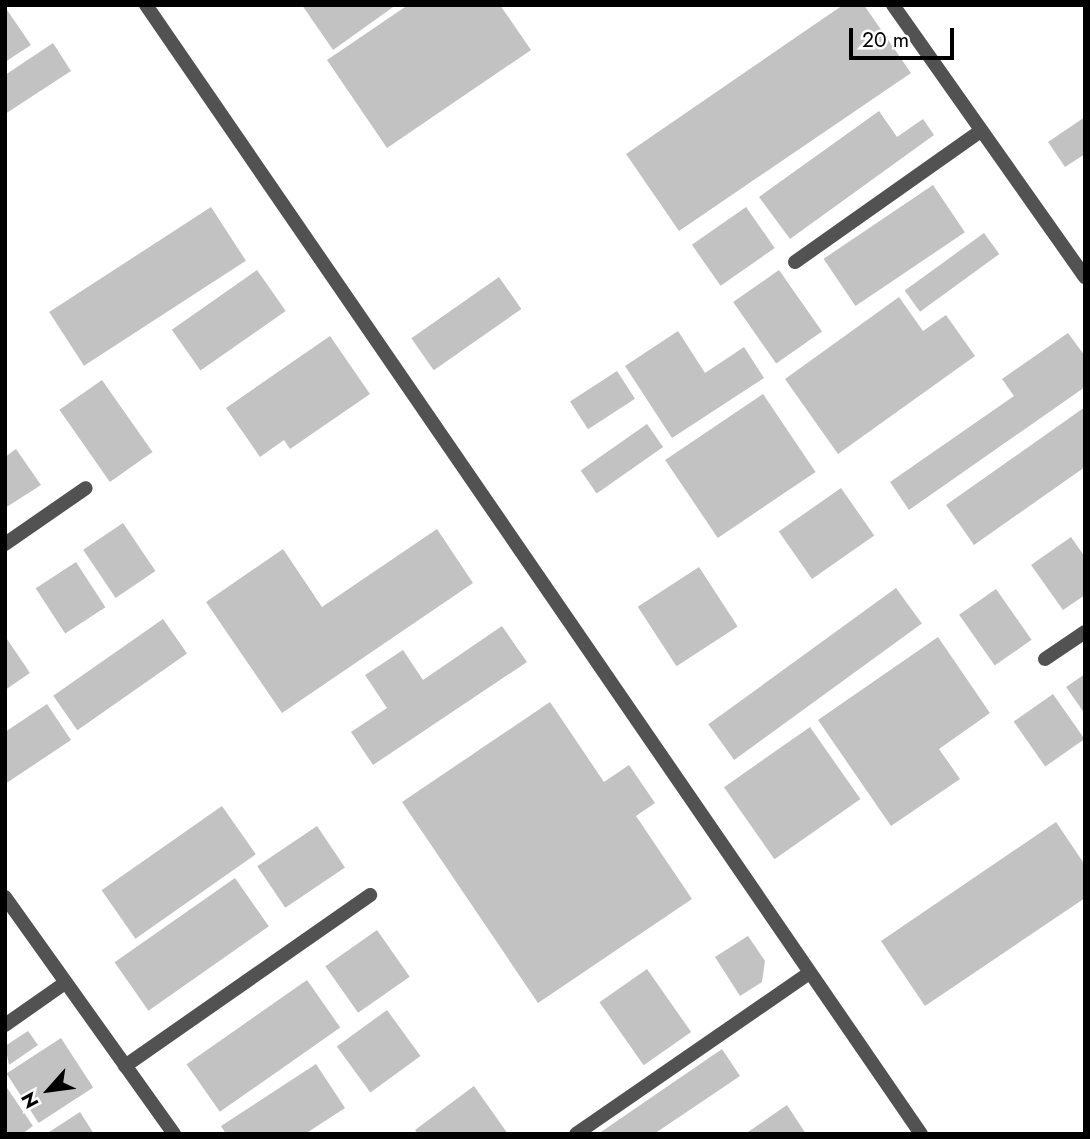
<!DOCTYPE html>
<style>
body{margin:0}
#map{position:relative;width:1090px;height:1139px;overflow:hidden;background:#fff;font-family:Jost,sans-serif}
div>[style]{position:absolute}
.building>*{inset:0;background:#c2c2c2;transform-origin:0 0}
.minor>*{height:14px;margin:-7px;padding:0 7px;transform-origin:7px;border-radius:7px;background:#525252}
span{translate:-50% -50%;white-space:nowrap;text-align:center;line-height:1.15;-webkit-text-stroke:6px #fff;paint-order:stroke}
.frame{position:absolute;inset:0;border:7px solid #000;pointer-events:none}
.north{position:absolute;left:14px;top:1055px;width:70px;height:70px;-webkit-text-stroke:5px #fff;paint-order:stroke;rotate:242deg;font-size:19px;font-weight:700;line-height:28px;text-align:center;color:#000}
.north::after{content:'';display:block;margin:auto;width:24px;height:32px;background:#000;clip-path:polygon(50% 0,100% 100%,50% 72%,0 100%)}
.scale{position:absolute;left:849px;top:28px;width:105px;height:32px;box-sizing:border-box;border:4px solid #000;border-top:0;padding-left:9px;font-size:21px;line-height:24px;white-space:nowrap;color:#000;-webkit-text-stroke:5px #fff;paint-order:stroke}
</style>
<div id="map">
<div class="building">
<div style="clip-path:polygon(302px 5px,396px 5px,333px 50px)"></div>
<div style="clip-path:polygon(408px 5px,500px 5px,531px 50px,387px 148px,327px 60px)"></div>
<div style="clip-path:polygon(843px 5px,864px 5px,911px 73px,679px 231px,626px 154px)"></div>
<div style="clip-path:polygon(5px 7px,31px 45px,5px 62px)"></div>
<div style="clip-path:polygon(53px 43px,71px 71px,5px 114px,5px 75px)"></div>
<div style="clip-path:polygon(879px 111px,897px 137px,923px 119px,934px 135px,790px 239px,759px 197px)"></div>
<div style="clip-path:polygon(1085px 117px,1085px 154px,1065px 167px,1048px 142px)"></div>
<div style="left:933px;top:185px;width:57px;height:132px;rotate:56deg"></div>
<div style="left:211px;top:207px;width:64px;height:193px;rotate:57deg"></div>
<div style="left:746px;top:207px;width:50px;height:66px;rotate:55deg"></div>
<div style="left:984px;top:233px;width:26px;height:98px;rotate:54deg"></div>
<div style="left:257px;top:270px;width:50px;height:104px;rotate:55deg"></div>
<div style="left:779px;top:270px;width:75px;height:56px;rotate:55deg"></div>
<div style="left:499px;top:277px;width:39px;height:107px;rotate:55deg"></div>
<div style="clip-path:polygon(899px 297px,923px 331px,946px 315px,975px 356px,838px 454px,785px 379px)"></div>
<div style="clip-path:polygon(678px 331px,705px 373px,744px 347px,764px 378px,672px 438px,625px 366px)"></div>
<div style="clip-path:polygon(1068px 333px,1085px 356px,1085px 387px,909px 510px,890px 482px,1014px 396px,1002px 379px)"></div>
<div style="clip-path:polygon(330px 336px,370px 394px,290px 449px,284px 440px,260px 457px,226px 408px)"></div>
<div style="left:617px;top:371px;width:33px;height:56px;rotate:57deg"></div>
<div style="left:102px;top:380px;width:88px;height:52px;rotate:55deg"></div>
<div style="left:763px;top:394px;width:94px;height:118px;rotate:56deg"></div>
<div style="clip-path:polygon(1085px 407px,1085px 467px,974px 545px,946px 505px)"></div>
<div style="left:647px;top:424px;width:28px;height:81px;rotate:55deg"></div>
<div style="clip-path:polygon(16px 449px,41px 485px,5px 508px,5px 457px)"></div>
<div style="left:841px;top:488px;width:58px;height:76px;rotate:55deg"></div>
<div style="left:123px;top:523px;width:58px;height:48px;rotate:56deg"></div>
<div style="clip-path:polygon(437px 529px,473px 583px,282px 713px,206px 602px,283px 549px,322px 607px)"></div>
<div style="clip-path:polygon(1071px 537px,1085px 557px,1085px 595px,1063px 610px,1031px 565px)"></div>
<div style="left:76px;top:562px;width:54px;height:48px;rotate:57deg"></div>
<div style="left:699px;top:567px;width:71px;height:73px;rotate:57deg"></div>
<div style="left:896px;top:588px;width:44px;height:232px;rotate:54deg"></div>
<div style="left:996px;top:589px;width:62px;height:45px;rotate:55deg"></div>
<div style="left:163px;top:619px;width:42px;height:134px;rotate:55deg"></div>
<div style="clip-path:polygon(502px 626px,527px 662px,373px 765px,351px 732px,387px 708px,365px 675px,403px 650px,423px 680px)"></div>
<div style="clip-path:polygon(5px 636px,30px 673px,5px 690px)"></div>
<div style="clip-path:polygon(938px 637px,990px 713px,939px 749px,960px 779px,891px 826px,818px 720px)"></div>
<div style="clip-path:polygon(1085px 674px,1085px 714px,1066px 687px)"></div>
<div style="left:1053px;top:694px;width:55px;height:48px;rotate:55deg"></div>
<div style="clip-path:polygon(550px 702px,604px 782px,629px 765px,655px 803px,636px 816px,692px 899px,538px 1003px,402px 802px)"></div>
<div style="clip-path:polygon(47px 704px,71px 740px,5px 784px,5px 732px)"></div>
<div style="left:810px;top:727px;width:88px;height:105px;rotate:55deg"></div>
<div style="left:222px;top:806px;width:59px;height:147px;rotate:55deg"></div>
<div style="clip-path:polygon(1056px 822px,1085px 865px,1085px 898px,925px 1006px,881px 941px)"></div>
<div style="left:317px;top:826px;width:50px;height:72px;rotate:56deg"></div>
<div style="left:235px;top:878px;width:59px;height:147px;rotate:55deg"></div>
<div style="left:377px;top:930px;width:57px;height:63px;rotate:55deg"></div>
<div style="clip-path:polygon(748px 936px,765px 961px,762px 982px,740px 996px,715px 957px)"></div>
<div style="left:647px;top:969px;width:77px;height:58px;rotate:55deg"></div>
<div style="left:307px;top:980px;width:58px;height:147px;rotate:55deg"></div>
<div style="left:387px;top:1010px;width:57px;height:62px;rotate:54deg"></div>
<div style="clip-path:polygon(28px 1031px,38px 1045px,9px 1065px,5px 1046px)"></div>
<div style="left:61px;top:1038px;width:59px;height:65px;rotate:57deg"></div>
<div style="clip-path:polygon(722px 1049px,740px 1076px,654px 1134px,598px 1134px)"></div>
<div style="clip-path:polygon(316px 1064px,345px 1108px,305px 1134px,226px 1134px,221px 1126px)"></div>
<div style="clip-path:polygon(5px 1085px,33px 1126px,22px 1134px,5px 1134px)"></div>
<div style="clip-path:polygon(474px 1086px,508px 1134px,418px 1134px,415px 1130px)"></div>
<div style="clip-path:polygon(787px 1105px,806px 1134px,745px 1134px)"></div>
<div style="clip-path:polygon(80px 1112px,94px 1134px,46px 1134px)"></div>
</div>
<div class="minor">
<div style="left:146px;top:5px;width:1369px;rotate:55.53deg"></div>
<div style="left:893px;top:5px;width:333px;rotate:54.8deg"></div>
<div style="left:795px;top:262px;width:228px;rotate:-35.2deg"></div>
<div style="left:5px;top:544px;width:98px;rotate:-34.7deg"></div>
<div style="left:1045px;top:659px;width:48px;rotate:-34deg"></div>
<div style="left:5px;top:897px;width:291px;rotate:54.5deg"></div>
<div style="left:5px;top:1025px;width:73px;rotate:-35deg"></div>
<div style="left:125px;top:1066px;width:299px;rotate:-34.9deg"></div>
<div style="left:576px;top:1134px;width:283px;rotate:-34.6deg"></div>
</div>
<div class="frame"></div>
<div class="north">N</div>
<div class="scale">20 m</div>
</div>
